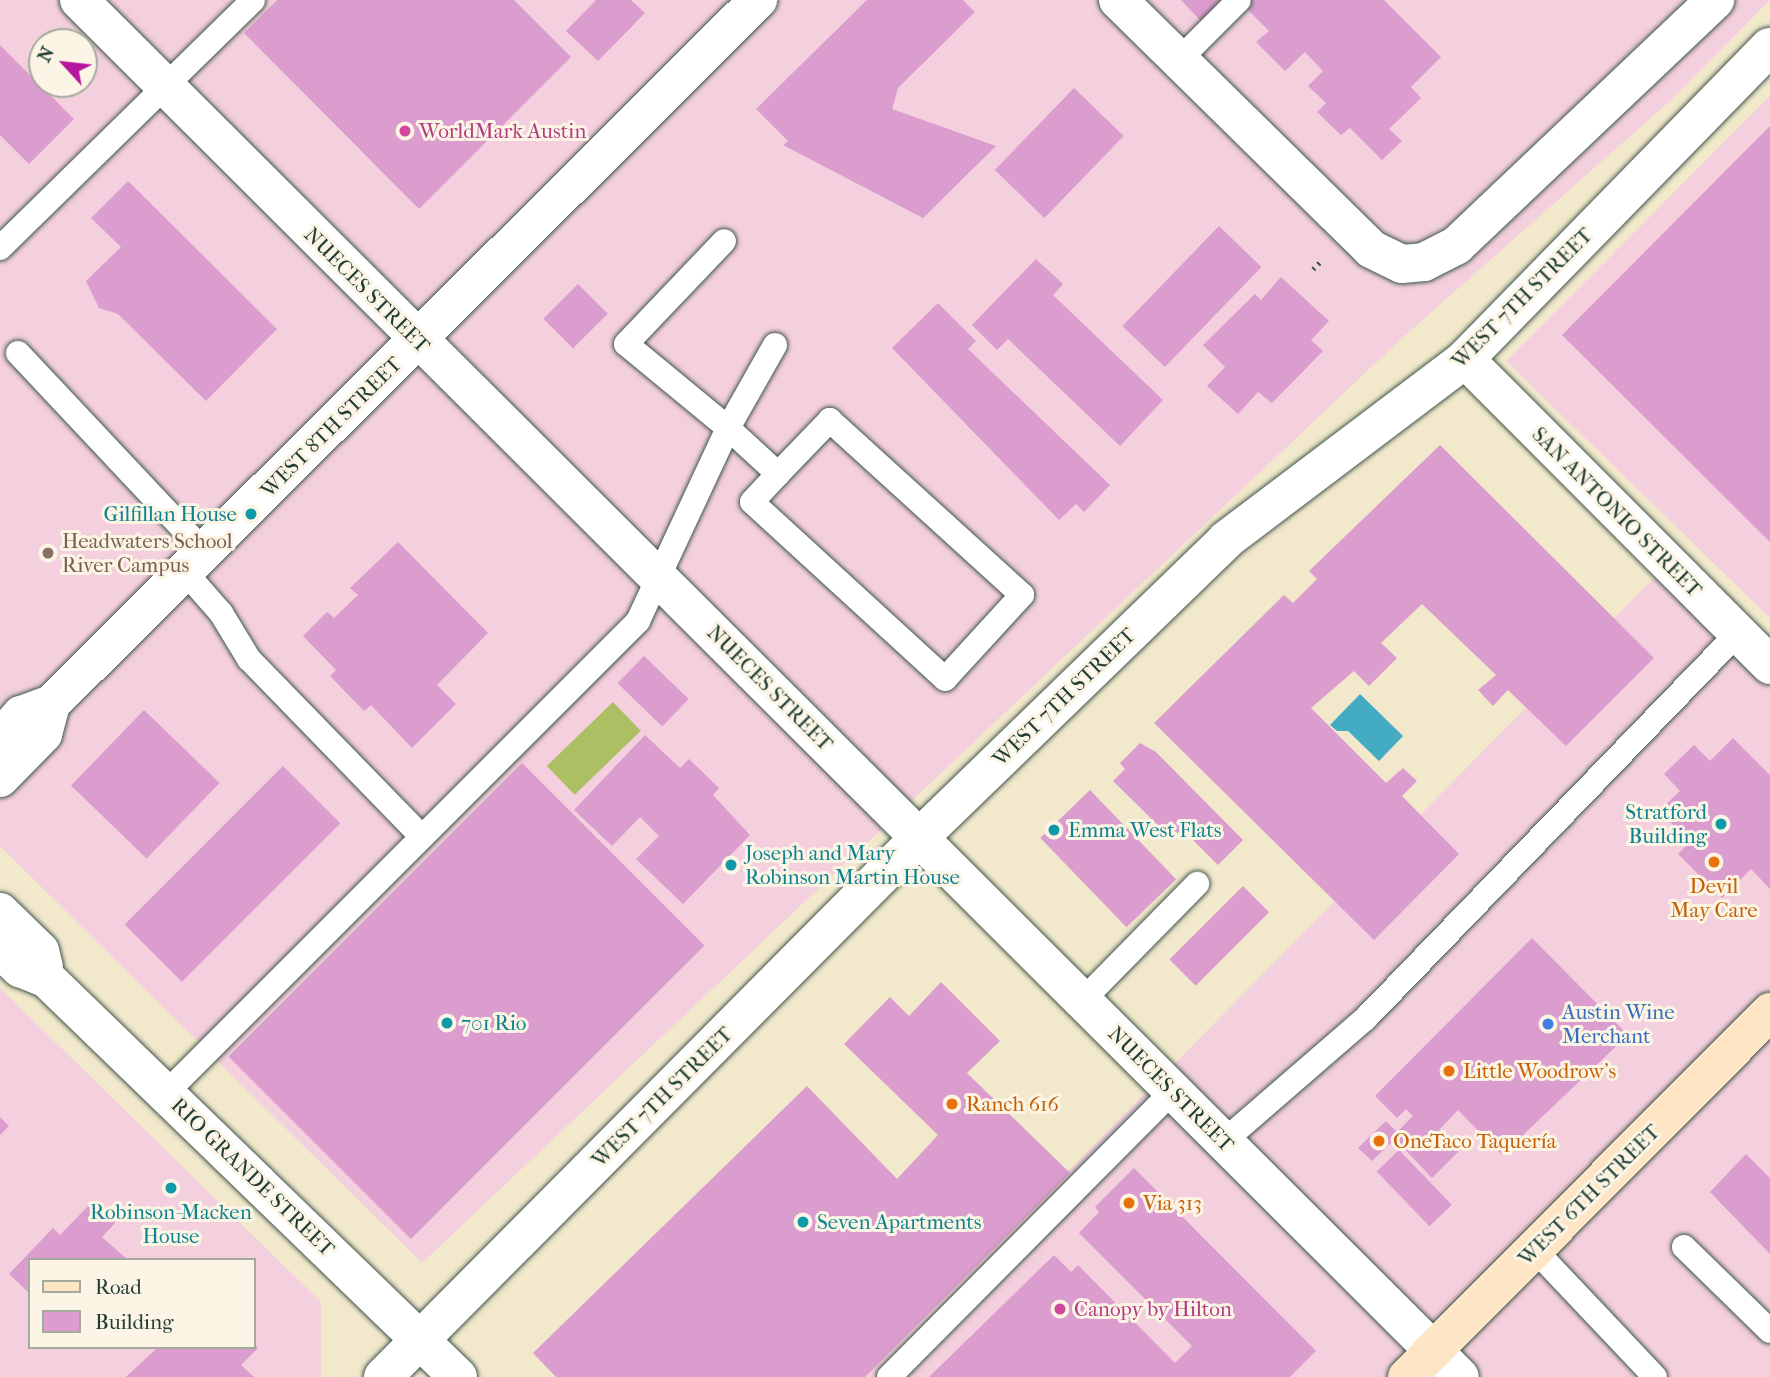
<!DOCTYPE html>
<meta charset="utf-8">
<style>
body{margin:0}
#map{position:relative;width:1770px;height:1377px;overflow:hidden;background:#f2e8cc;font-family:"IM FELL French Canon",serif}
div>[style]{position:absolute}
.built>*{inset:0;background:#f4cfdd}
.green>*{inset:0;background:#acbf63;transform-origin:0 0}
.water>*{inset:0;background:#43acc2}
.building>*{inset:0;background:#db9cce;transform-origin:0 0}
.path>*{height:4.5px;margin-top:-2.25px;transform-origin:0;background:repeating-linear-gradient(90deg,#3f574b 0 2px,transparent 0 7px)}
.roads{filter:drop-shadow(0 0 2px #3f574b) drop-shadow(0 0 2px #3f574b)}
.lane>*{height:24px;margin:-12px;padding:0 12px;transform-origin:12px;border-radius:12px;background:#fff}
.street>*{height:38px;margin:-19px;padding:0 19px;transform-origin:19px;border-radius:19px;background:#fff}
.secondary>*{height:38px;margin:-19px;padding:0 19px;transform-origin:19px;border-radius:19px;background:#fde5c5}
.dots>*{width:19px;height:19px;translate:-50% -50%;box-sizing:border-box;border:4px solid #fcf5e5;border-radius:50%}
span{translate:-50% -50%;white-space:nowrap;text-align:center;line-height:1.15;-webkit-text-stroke:6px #fcf5e5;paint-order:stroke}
.hotel-label{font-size:21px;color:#b23c85}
.left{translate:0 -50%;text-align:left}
.street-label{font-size:21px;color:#1f3d34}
.culture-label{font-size:21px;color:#0d838f}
.right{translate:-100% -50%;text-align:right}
.education-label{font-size:21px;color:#785e54}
.food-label{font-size:21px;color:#c56008}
.shop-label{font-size:21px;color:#366cbe}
.legend{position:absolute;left:28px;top:1258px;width:228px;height:91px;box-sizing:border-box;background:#fcf5e5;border:2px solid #a4ab9e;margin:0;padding:9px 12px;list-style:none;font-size:21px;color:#1f3d34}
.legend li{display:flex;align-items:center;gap:14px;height:35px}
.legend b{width:35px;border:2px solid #a4ab9e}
.north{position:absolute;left:28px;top:28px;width:70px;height:70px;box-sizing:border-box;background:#fcf5e5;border:2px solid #a4ab9e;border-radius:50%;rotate:297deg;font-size:19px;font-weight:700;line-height:28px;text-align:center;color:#1f3d34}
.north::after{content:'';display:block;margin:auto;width:24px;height:32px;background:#b5179e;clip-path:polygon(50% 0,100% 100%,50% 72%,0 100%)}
</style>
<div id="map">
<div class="built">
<div style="clip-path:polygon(evenodd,0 0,1770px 0,1671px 100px,1401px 339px,422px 1263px,0 846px,0 0,42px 42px,84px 42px,84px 84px,42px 84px,42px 42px)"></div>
<div style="clip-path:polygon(1770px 96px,1770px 618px,1506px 361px)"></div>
<div style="clip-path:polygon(1656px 576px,1770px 687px,1770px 1377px,865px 1377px)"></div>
<div style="clip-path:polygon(evenodd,0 988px,321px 1302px,321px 1377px,0 1377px,0 988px,30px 1260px,254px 1260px,254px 1347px,30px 1347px,30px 1260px)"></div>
</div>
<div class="green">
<div style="left:613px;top:702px;width:40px;height:92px;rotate:46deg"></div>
</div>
<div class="water">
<div style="clip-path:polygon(1360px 694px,1403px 736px,1379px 761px,1348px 731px,1337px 731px,1330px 725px)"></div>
</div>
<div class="building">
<div style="clip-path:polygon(277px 0,514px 0,571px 57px,419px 209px,244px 33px)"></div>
<div style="clip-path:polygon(596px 0,631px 0,645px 13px,598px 61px,566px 31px)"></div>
<div style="clip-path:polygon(867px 0,963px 0,975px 12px,898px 88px,892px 109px,996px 146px,923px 218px,783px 145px,788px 141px,756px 109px)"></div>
<div style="clip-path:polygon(1181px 0,1222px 0,1201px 21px)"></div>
<div style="clip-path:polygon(1250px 0,1384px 0,1441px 57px,1411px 87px,1421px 98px,1389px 129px,1402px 141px,1382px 160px,1350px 128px,1341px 135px,1317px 112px,1326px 103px,1308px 86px,1323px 71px,1305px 52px,1285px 71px,1256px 42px,1269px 31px,1244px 6px)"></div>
<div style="clip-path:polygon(0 45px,74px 119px,29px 164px,0 135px)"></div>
<div style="left:1074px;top:88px;width:69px;height:114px;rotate:44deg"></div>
<div style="clip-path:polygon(1770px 126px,1770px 542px,1562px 335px)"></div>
<div style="clip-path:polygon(128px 181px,277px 329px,206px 401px,118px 314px,99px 308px,86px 281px,121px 247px,91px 218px)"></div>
<div style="left:1219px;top:226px;width:59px;height:139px;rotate:44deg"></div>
<div style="clip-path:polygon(1036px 259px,1063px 284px,1053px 295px,1163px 400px,1120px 446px,1008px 339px,997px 350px,972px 325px)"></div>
<div style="clip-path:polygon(1281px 277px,1329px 321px,1311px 340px,1323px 351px,1272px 403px,1258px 392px,1238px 414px,1207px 386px,1225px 367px,1203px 345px,1255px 294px,1261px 300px)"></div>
<div style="left:578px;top:284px;width:42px;height:49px;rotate:45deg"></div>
<div style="clip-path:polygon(938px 303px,976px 341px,968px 349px,1110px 485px,1084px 512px,1076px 504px,1059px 520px,892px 348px)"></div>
<div style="clip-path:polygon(1440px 445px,1654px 658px,1566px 746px,1508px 690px,1493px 706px,1478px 690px,1496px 675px,1422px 604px,1381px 643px,1397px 658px,1369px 686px,1354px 671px,1311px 708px,1386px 783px,1403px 768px,1417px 781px,1402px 796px,1459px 854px,1374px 940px,1154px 723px,1284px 595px,1293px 603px,1317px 579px,1309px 571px)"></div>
<div style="clip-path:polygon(398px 542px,488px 633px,437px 685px,456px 704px,412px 748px,371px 705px,364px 711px,330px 676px,336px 670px,303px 636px,327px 612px,334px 618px,358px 595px,350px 588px)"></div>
<div style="left:644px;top:656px;width:62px;height:38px;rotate:44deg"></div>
<div style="left:144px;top:710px;width:105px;height:105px;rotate:44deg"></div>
<div style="clip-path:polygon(645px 735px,680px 768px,689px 759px,719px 788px,713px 795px,750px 835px,683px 904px,636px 859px,659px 836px,640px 817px,612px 846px,574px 810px)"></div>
<div style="clip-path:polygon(1733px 738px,1770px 775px,1770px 889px,1751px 869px,1722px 898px,1678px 854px,1690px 842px,1659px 811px,1680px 791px,1664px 774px,1694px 745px,1710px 761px)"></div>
<div style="clip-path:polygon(1140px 743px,1156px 752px,1243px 840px,1218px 865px,1188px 835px,1191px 832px,1185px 826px,1172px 839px,1113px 781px,1125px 769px,1120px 763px)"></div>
<div style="left:522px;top:763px;width:258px;height:415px;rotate:45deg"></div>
<div style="left:283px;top:766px;width:81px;height:224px;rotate:45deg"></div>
<div style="left:1090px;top:790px;width:124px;height:69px;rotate:46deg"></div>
<div style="left:1243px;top:886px;width:37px;height:104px;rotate:45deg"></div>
<div style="clip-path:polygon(1532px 938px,1628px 1035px,1502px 1155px,1458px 1110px,1439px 1130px,1460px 1150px,1432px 1178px,1395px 1139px,1372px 1161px,1358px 1148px,1386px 1121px,1397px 1132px,1413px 1116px,1406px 1109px,1397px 1118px,1375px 1096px)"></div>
<div style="clip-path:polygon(941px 982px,1000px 1041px,967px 1073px,1070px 1173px,865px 1377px,556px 1377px,533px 1353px,807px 1086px,897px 1179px,938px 1135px,844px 1044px,890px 997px,909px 1016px)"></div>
<div style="clip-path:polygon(0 1117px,9px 1126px,0 1135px)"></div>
<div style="left:1399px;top:1150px;width:76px;height:31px;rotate:46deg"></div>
<div style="clip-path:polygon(1746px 1154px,1770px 1178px,1770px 1254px,1710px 1192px)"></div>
<div style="clip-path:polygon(1134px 1168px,1316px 1351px,1290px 1377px,929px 1377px,1054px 1255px,1071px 1272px,1078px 1265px,1175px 1363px,1192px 1346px,1079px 1233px,1099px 1212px,1095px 1207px)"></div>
<div style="clip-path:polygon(93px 1201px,112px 1215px,115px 1223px,102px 1237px,128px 1260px,30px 1260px,30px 1294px,9px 1274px,53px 1228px,60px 1235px)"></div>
<div style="clip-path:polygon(254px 1344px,258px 1348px,241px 1365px,254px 1377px,126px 1377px,158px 1347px)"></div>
</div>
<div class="path">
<div style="left:1313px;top:269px;width:13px;rotate:-45deg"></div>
</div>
<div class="roads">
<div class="lane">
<div style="left:1180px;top:59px;width:83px;rotate:-45deg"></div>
<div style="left:0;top:248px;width:354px;rotate:-44.4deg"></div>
<div style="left:775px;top:345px;width:95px;rotate:119.5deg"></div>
<div style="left:728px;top:428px;width:68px;rotate:42.6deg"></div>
<div style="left:778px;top:474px;width:38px;rotate:133deg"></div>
<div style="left:752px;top:502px;width:262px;rotate:42.5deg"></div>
<div style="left:945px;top:679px;width:114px;rotate:-47.5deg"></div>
<div style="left:1022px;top:595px;width:260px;rotate:-137.7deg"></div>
<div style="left:830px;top:420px;width:75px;rotate:133.9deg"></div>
<div style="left:18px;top:353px;width:273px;rotate:46.8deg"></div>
<div style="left:185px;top:572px;width:55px;rotate:48.7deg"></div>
<div style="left:221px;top:613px;width:54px;rotate:58.7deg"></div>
<div style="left:249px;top:659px;width:247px;rotate:45.8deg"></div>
<div style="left:1083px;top:1000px;width:163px;rotate:-45.5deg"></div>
<div style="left:166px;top:1093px;width:668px;rotate:-45deg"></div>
<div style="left:638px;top:621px;width:213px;rotate:-65deg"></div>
<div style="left:728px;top:428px;width:132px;rotate:-140.5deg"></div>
<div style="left:626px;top:344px;width:142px;rotate:-46.4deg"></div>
<div style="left:1224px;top:1141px;width:188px;rotate:-40.9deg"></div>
<div style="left:1366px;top:1018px;width:535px;rotate:-45.98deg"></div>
<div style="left:1684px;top:1247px;width:120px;rotate:44.3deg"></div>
<div style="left:1534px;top:1249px;width:176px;rotate:46.6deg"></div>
<div style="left:889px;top:1377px;width:403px;rotate:-45.2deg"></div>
</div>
<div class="street">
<div style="left:79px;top:0;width:1950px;rotate:44.92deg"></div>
<div style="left:1118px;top:0;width:355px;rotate:44.5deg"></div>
<div style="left:1371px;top:249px;width:34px;rotate:26deg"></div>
<div style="left:1402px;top:264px;width:22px;rotate:-5deg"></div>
<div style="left:1424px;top:262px;width:37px;rotate:-27deg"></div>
<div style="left:1457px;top:245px;width:356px;rotate:-43.5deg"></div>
<div style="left:1465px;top:359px;width:432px;rotate:45.1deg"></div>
<div style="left:0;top:739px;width:32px;rotate:-49deg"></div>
<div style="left:21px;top:715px;width:32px;rotate:-20deg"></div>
<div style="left:51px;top:704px;width:998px;rotate:-44.88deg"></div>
<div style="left:0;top:778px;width:62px;rotate:-45.7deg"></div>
<div style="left:43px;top:734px;width:31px;rotate:-75deg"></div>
<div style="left:0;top:912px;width:56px;rotate:44.3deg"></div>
<div style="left:40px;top:951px;width:16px;rotate:76deg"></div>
<div style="left:0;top:949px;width:28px;rotate:44deg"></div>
<div style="left:20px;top:968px;width:29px;rotate:22deg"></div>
<div style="left:47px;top:979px;width:572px;rotate:44.08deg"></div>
<div style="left:383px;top:1377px;width:762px;rotate:-45.16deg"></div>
<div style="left:920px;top:837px;width:426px;rotate:-44.1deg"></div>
<div style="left:1226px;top:540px;width:300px;rotate:-37.1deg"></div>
<div style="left:1465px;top:359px;width:436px;rotate:-45.7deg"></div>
</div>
<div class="secondary">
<div style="left:1407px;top:1377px;width:515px;rotate:-45.16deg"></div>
</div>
</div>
<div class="dots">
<div style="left:405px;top:131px;background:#d1479c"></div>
<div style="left:251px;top:514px;background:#0f9aa8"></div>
<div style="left:48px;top:553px;background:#8d6e63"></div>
<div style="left:1721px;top:824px;background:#0f9aa8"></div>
<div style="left:1054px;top:830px;background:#0f9aa8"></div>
<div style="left:1714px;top:862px;background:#e8710a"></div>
<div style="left:731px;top:865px;background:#0f9aa8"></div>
<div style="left:447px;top:1023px;background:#0f9aa8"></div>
<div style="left:1548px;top:1024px;background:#3f7fe0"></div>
<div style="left:1449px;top:1071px;background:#e8710a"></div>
<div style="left:952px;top:1104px;background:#e8710a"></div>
<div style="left:1379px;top:1141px;background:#e8710a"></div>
<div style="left:171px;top:1188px;background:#0f9aa8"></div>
<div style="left:1129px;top:1203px;background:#e8710a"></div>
<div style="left:803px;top:1222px;background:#0f9aa8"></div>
<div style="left:1060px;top:1309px;background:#d1479c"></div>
</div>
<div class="hotel-label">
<span class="left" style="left:419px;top:131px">WorldMark Austin</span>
<span class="left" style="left:1074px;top:1309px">Canopy by Hilton</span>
</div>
<div class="street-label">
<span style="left:367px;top:290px;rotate:45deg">NUECES STREET</span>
<span style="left:1522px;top:298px;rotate:-45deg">WEST 7TH STREET</span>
<span style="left:331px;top:427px;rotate:-45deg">WEST 8TH STREET</span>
<span style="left:1617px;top:512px;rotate:45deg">SAN ANTONIO STREET</span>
<span style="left:770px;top:688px;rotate:45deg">NUECES STREET</span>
<span style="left:1064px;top:697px;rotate:-44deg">WEST 7TH STREET</span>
<span style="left:1171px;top:1089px;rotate:45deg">NUECES STREET</span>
<span style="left:662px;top:1097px;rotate:-45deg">WEST 7TH STREET</span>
<span style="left:253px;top:1177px;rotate:44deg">RIO GRANDE STREET</span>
<span style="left:1589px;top:1195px;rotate:-45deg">WEST 6TH STREET</span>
</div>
<div class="culture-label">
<span class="right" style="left:237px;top:514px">Gilfillan House</span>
<span class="right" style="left:1707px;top:824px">Stratford<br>Building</span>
<span class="left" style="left:1068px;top:830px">Emma West Flats</span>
<span class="left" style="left:745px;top:865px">Joseph and Mary<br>Robinson Martin House</span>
<span class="left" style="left:461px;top:1023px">701 Rio</span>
<span style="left:171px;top:1224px">Robinson-Macken<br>House</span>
<span class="left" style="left:817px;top:1222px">Seven Apartments</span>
</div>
<div class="education-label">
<span class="left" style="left:62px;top:553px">Headwaters School<br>River Campus</span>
</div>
<div class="food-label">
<span style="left:1714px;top:898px">Devil<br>May Care</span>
<span class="left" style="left:1463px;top:1071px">Little Woodrow's</span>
<span class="left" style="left:966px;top:1104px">Ranch 616</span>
<span class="left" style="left:1393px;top:1141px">OneTaco Taquería</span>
<span class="left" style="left:1143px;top:1203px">Via 313</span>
</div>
<div class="shop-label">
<span class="left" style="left:1562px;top:1024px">Austin Wine<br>Merchant</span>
</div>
<ul class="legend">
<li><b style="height:9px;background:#fde5c5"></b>Road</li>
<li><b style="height:19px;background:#db9cce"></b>Building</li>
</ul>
<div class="north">N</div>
</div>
